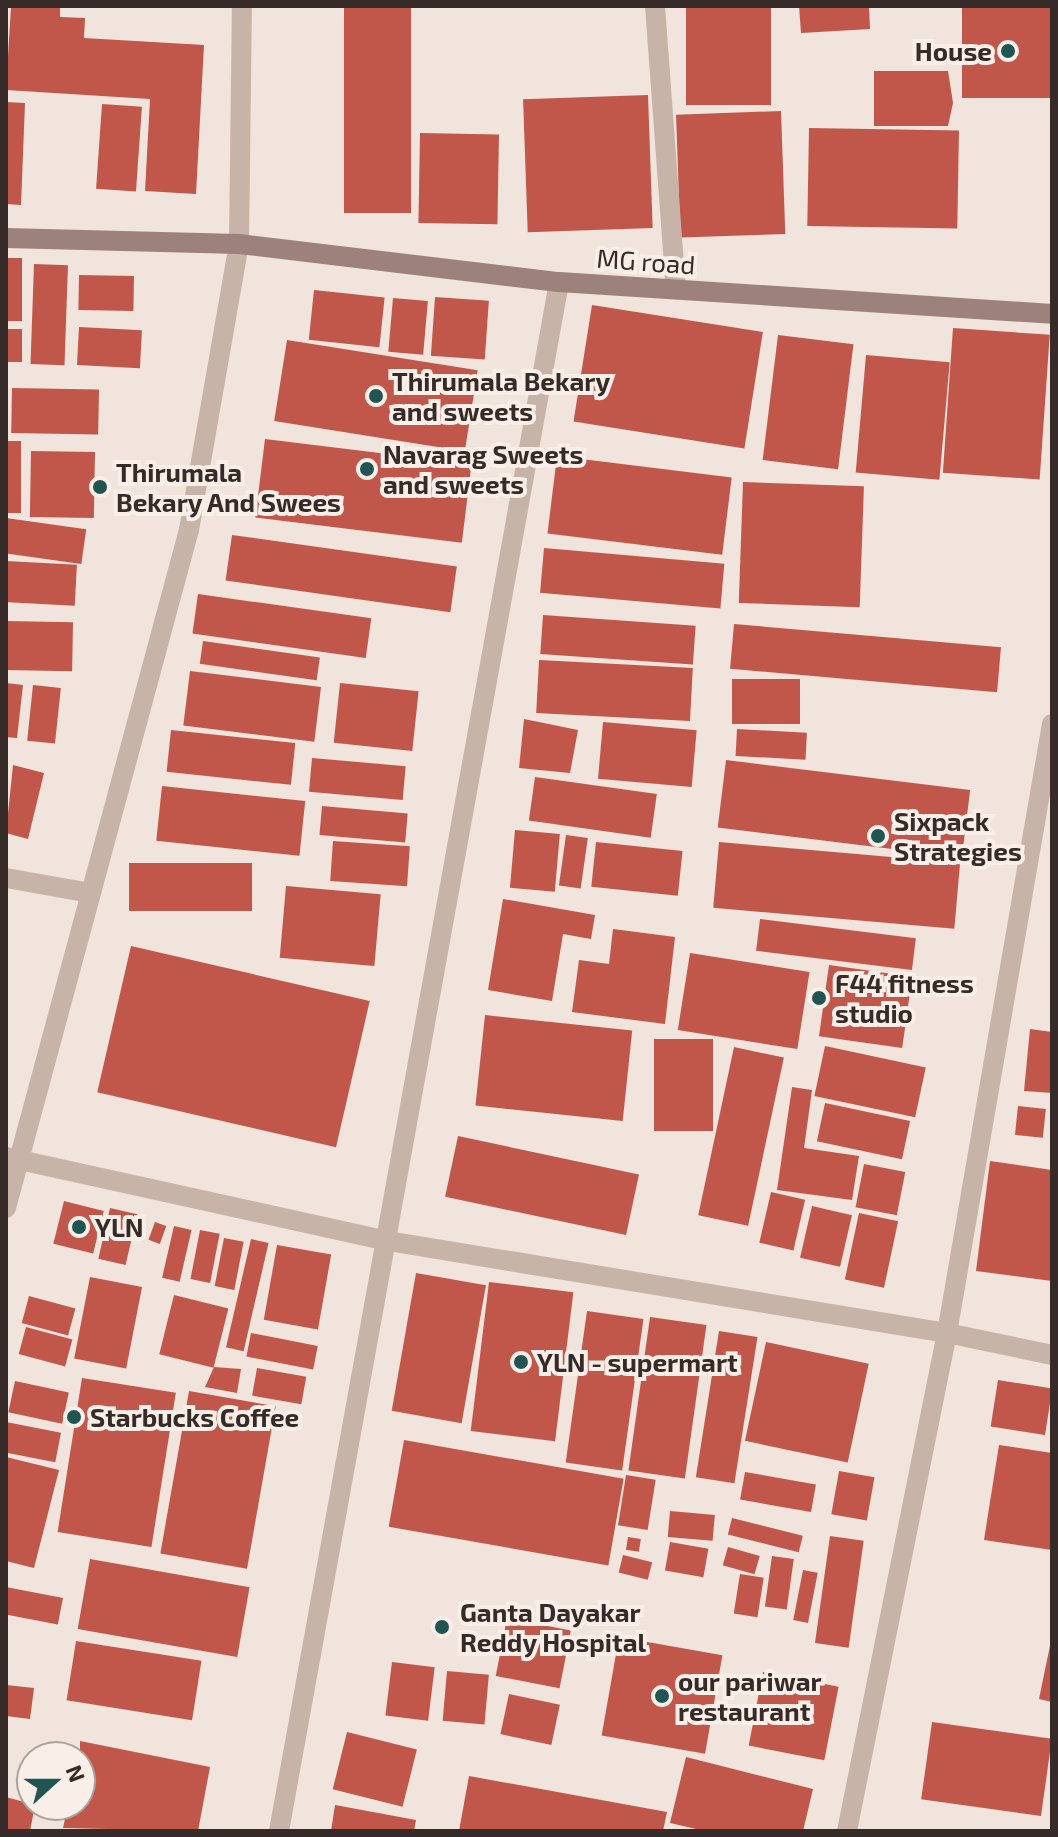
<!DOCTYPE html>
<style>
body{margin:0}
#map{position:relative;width:1058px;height:1837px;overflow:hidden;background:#f1e4dc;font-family:"Exo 2",sans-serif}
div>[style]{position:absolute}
.building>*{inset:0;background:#c1574a;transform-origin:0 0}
.minor>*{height:20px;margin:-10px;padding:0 10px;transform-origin:10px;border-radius:10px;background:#c8b3a8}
.tertiary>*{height:20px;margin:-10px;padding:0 10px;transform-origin:10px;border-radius:10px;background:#c8b3a8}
.secondary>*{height:20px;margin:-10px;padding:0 10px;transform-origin:10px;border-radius:10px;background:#9c827a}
.dots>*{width:22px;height:22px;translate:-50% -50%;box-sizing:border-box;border:4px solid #f9efe8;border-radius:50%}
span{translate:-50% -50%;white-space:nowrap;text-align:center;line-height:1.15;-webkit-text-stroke:8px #f9efe8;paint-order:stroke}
.poi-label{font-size:26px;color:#362b28;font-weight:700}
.right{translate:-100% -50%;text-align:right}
.left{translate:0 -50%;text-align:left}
.street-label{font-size:26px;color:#362b28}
.frame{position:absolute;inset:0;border:8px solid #362b28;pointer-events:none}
.north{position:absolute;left:16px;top:1741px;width:80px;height:80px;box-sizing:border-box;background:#f9efe8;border:2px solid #aba19b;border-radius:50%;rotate:69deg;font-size:22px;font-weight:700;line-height:32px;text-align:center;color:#362b28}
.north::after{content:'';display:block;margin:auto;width:28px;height:36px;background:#205551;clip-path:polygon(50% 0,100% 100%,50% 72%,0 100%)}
</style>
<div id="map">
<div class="building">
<div style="clip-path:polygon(11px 6px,60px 6px,60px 17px,85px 18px,84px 38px,204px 45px,196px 194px,145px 191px,150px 99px,6px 90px)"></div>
<div style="left:344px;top:6px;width:67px;height:207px"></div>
<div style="left:686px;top:6px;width:85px;height:99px"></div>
<div style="clip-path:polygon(799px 6px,869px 6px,870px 29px,801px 33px)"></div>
<div style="left:962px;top:6px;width:90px;height:92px"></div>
<div style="clip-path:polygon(874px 71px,948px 71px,953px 103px,948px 126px,874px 126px)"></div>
<div style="left:648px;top:95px;width:133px;height:125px;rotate:88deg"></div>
<div style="clip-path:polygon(6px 102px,25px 103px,21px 205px,6px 204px)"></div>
<div style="left:102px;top:104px;width:40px;height:85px;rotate:4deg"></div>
<div style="left:781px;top:111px;width:123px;height:105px;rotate:88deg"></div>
<div style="left:809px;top:128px;width:150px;height:98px;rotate:1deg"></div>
<div style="left:420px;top:133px;width:79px;height:90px;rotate:1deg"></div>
<div style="left:6px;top:258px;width:16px;height:63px"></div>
<div style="left:34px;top:264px;width:34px;height:100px;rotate:2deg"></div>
<div style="left:79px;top:275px;width:55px;height:35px;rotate:1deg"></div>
<div style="left:314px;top:290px;width:71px;height:50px;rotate:6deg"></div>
<div style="left:435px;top:297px;width:54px;height:59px;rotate:4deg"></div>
<div style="left:393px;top:298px;width:35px;height:54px;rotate:5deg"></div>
<div style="left:592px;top:305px;width:173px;height:118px;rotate:9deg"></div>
<div style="left:79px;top:327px;width:63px;height:38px;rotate:3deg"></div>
<div style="left:953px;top:328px;width:97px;height:145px;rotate:4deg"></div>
<div style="left:6px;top:329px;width:16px;height:33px"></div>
<div style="left:778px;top:335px;width:76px;height:126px;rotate:7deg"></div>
<div style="left:287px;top:340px;width:193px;height:82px;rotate:9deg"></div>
<div style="left:866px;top:355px;width:84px;height:118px;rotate:5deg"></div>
<div style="left:12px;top:388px;width:87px;height:45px;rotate:1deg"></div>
<div style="left:265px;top:439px;width:208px;height:79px;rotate:7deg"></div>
<div style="left:6px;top:441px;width:15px;height:72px"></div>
<div style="left:31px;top:451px;width:64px;height:66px;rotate:1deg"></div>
<div style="left:557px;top:456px;width:176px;height:78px;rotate:7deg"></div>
<div style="left:743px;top:482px;width:121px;height:121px;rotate:2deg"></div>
<div style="left:6px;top:518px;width:81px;height:35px;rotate:8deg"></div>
<div style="left:232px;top:535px;width:227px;height:46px;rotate:8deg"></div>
<div style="left:544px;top:548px;width:181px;height:45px;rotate:5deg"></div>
<div style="left:6px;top:561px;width:71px;height:41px;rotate:3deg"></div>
<div style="left:198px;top:594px;width:175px;height:40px;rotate:8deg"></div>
<div style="left:543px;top:615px;width:153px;height:39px;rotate:4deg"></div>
<div style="left:6px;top:621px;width:67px;height:49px;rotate:1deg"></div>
<div style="left:734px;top:624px;width:268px;height:45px;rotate:5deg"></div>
<div style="left:203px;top:641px;width:118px;height:23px;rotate:8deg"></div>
<div style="left:539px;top:660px;width:154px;height:53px;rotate:3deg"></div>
<div style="left:190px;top:671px;width:132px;height:55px;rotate:7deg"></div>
<div style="left:800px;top:679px;width:45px;height:68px;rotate:90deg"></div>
<div style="clip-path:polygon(6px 683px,23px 685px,17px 738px,6px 737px)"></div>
<div style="left:340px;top:683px;width:79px;height:60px;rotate:6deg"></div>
<div style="left:33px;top:685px;width:28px;height:56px;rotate:6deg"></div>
<div style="clip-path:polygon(524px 719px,578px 730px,570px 773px,519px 768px)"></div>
<div style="left:603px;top:722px;width:94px;height:57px;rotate:5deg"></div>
<div style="left:737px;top:729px;width:70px;height:27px;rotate:3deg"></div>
<div style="left:171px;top:730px;width:125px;height:42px;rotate:6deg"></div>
<div style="left:312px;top:758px;width:94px;height:34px;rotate:5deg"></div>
<div style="left:726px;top:760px;width:246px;height:68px;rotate:7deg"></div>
<div style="clip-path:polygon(13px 765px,44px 773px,28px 839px,6px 833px)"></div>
<div style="left:535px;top:777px;width:123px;height:44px;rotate:8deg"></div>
<div style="left:162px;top:786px;width:144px;height:55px;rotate:6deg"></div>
<div style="left:322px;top:806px;width:86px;height:29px;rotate:5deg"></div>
<div style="left:515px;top:830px;width:45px;height:58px;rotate:5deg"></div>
<div style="left:566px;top:835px;width:22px;height:51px;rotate:8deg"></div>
<div style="left:333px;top:841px;width:77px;height:40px;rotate:4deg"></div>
<div style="left:596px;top:842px;width:87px;height:45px;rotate:6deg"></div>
<div style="left:719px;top:842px;width:242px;height:66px;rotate:5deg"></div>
<div style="left:252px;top:863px;width:48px;height:123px;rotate:90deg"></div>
<div style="left:286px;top:886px;width:95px;height:72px;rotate:5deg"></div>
<div style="clip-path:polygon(503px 899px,595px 915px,591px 939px,563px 934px,552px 1001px,488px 990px)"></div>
<div style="left:760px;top:919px;width:157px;height:32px;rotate:7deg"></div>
<div style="clip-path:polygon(613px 929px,675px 937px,665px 1024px,572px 1012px,579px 960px,609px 964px)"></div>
<div style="left:131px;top:946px;width:245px;height:150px;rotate:13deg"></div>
<div style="left:690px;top:953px;width:121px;height:78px;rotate:9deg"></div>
<div style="left:829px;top:965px;width:84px;height:72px;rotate:8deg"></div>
<div style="left:485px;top:1015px;width:148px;height:91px;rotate:6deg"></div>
<div style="clip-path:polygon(1030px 1029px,1052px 1032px,1052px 1093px,1024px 1091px)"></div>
<div style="left:654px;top:1039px;width:59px;height:92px"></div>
<div style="left:825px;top:1046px;width:103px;height:51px;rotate:12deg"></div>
<div style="left:734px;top:1047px;width:51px;height:172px;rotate:12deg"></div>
<div style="clip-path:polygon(792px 1087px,812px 1090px,804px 1148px,859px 1156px,852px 1200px,777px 1190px)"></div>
<div style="left:825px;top:1103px;width:87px;height:39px;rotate:12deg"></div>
<div style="left:1018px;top:1106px;width:28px;height:29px;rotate:6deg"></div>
<div style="left:458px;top:1136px;width:185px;height:62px;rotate:12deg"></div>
<div style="clip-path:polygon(990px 1161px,1052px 1170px,1052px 1281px,976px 1271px)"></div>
<div style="left:864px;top:1164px;width:42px;height:44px;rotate:11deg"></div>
<div style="left:771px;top:1192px;width:35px;height:52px;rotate:13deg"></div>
<div style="left:64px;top:1201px;width:41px;height:44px;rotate:14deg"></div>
<div style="left:812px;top:1206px;width:41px;height:53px;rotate:13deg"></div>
<div style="left:110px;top:1208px;width:28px;height:52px;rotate:13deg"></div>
<div style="left:859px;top:1213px;width:40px;height:68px;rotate:12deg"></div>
<div style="left:155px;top:1222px;width:12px;height:19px;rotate:20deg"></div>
<div style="left:174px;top:1226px;width:18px;height:53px;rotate:13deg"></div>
<div style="left:200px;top:1230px;width:20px;height:50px;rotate:11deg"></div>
<div style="left:224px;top:1238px;width:20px;height:49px;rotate:11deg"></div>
<div style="left:251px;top:1239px;width:18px;height:111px;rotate:13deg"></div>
<div style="left:277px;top:1245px;width:55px;height:76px;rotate:10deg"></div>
<div style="left:416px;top:1273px;width:71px;height:140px;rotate:10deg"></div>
<div style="left:90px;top:1277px;width:53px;height:83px;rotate:11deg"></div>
<div style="left:489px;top:1282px;width:85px;height:150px;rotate:7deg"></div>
<div style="left:174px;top:1295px;width:56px;height:61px;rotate:14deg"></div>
<div style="left:29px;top:1296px;width:48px;height:28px;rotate:15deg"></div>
<div style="left:587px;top:1311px;width:57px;height:153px;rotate:8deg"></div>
<div style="left:650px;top:1317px;width:57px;height:155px;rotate:8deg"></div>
<div style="left:26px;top:1327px;width:48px;height:28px;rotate:15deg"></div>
<div style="left:719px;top:1331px;width:39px;height:148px;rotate:9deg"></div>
<div style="left:251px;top:1333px;width:68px;height:24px;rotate:11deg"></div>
<div style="left:766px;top:1342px;width:105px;height:101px;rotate:12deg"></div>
<div style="clip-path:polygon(214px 1367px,241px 1369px,237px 1393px,205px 1387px)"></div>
<div style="left:257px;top:1368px;width:50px;height:28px;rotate:10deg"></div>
<div style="left:82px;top:1378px;width:95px;height:156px;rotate:9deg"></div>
<div style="left:998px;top:1380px;width:55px;height:47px;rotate:9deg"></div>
<div style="left:15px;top:1381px;width:55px;height:32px;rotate:12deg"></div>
<div style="left:189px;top:1391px;width:88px;height:165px;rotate:10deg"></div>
<div style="left:6px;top:1422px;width:56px;height:30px;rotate:11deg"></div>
<div style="left:404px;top:1440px;width:223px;height:88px;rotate:10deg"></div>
<div style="clip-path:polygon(999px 1445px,1052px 1453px,1052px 1550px,984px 1540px)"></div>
<div style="clip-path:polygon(6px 1457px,59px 1470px,34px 1568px,6px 1561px)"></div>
<div style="left:839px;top:1471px;width:36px;height:44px;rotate:10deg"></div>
<div style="left:745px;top:1472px;width:72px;height:28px;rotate:10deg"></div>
<div style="left:626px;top:1475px;width:30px;height:51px;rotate:9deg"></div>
<div style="left:670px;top:1511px;width:45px;height:26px;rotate:5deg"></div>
<div style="left:732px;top:1518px;width:73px;height:17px;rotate:14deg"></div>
<div style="left:830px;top:1536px;width:34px;height:108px;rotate:8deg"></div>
<div style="left:628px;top:1537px;width:13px;height:13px;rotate:9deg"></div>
<div style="left:670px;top:1542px;width:39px;height:29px;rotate:10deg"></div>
<div style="left:728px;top:1547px;width:33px;height:19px;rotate:16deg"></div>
<div style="left:623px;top:1555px;width:30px;height:18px;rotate:14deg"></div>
<div style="left:772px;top:1556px;width:22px;height:51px;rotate:8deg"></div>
<div style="left:90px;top:1559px;width:162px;height:71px;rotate:10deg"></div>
<div style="left:803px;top:1570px;width:15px;height:51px;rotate:11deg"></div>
<div style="left:740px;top:1574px;width:24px;height:40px;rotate:9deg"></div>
<div style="left:6px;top:1587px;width:58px;height:27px;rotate:11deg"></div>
<div style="left:507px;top:1618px;width:65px;height:59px;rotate:11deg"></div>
<div style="clip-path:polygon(1052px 1636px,1052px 1702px,1039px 1699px)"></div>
<div style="left:619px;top:1637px;width:105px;height:100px;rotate:10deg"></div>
<div style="left:76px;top:1641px;width:127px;height:60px;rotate:9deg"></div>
<div style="left:392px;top:1662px;width:43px;height:54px;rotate:7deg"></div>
<div style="left:447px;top:1671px;width:42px;height:50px;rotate:5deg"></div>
<div style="left:763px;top:1672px;width:77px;height:75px;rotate:11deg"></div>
<div style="clip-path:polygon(6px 1685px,34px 1688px,30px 1719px,6px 1716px)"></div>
<div style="left:509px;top:1694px;width:52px;height:41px;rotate:12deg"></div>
<div style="left:932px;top:1722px;width:121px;height:78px;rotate:8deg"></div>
<div style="left:347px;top:1732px;width:72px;height:59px;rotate:14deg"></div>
<div style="clip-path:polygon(80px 1741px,210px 1767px,198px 1831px,63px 1828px,68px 1805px,80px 1805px)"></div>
<div style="clip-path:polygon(686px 1757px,813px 1789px,803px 1831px,705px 1831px,670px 1823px)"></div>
<div style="clip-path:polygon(469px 1776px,667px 1812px,663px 1831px,459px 1831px)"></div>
<div style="clip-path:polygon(6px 1797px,35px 1805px,30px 1831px,6px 1830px)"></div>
<div style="clip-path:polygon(335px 1805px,416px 1820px,414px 1831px,331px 1831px)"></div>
</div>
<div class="minor">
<div style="left:655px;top:6px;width:284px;rotate:85.8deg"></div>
<div style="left:6px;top:878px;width:85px;rotate:10.1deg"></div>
<div style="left:6px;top:1157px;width:391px;rotate:12.4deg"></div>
<div style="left:388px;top:1241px;width:567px;rotate:9.35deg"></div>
<div style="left:947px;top:1333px;width:107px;rotate:11.8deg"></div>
<div style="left:279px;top:1831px;width:1574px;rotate:-79.75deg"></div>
<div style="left:847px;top:1831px;width:508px;rotate:-78.65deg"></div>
<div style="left:947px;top:1333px;width:618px;rotate:-80.22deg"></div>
</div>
<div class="tertiary">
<div style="left:6px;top:1208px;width:702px;rotate:-74.9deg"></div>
<div style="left:189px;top:530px;width:290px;rotate:-80.1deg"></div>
<div style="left:239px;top:244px;width:238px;rotate:-89.3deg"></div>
</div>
<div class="secondary">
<div style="left:6px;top:238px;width:233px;rotate:1.5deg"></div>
<div style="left:239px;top:244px;width:322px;rotate:6.8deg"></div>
<div style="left:559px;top:282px;width:494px;rotate:3.7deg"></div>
</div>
<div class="dots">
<div style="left:1008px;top:51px;background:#205551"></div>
<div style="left:376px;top:396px;background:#205551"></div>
<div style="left:367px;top:469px;background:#205551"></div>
<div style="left:100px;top:487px;background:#205551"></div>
<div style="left:878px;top:836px;background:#205551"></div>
<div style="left:819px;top:998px;background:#205551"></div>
<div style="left:79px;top:1227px;background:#205551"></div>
<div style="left:521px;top:1362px;background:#205551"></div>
<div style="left:74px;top:1417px;background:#205551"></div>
<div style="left:442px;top:1627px;background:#205551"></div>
<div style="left:662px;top:1696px;background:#205551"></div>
</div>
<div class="poi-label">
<span class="right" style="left:992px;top:51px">House</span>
<span class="left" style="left:392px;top:396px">Thirumala Bekary<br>and sweets</span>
<span class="left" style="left:383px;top:469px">Navarag Sweets<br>and sweets</span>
<span class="left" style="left:116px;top:487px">Thirumala<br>Bekary And Swees</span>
<span class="left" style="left:894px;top:836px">Sixpack<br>Strategies</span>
<span class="left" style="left:835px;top:998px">F44 fitness<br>studio</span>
<span class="left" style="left:95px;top:1227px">YLN</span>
<span class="left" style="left:537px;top:1362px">YLN - supermart</span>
<span class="left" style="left:90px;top:1417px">Starbucks Coffee</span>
<span class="left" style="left:460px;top:1627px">Ganta Dayakar<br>Reddy Hospital</span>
<span class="left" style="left:678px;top:1696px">our pariwar<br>restaurant</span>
</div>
<div class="street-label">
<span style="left:646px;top:261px;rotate:4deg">MG road</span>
</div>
<div class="frame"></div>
<div class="north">N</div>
</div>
